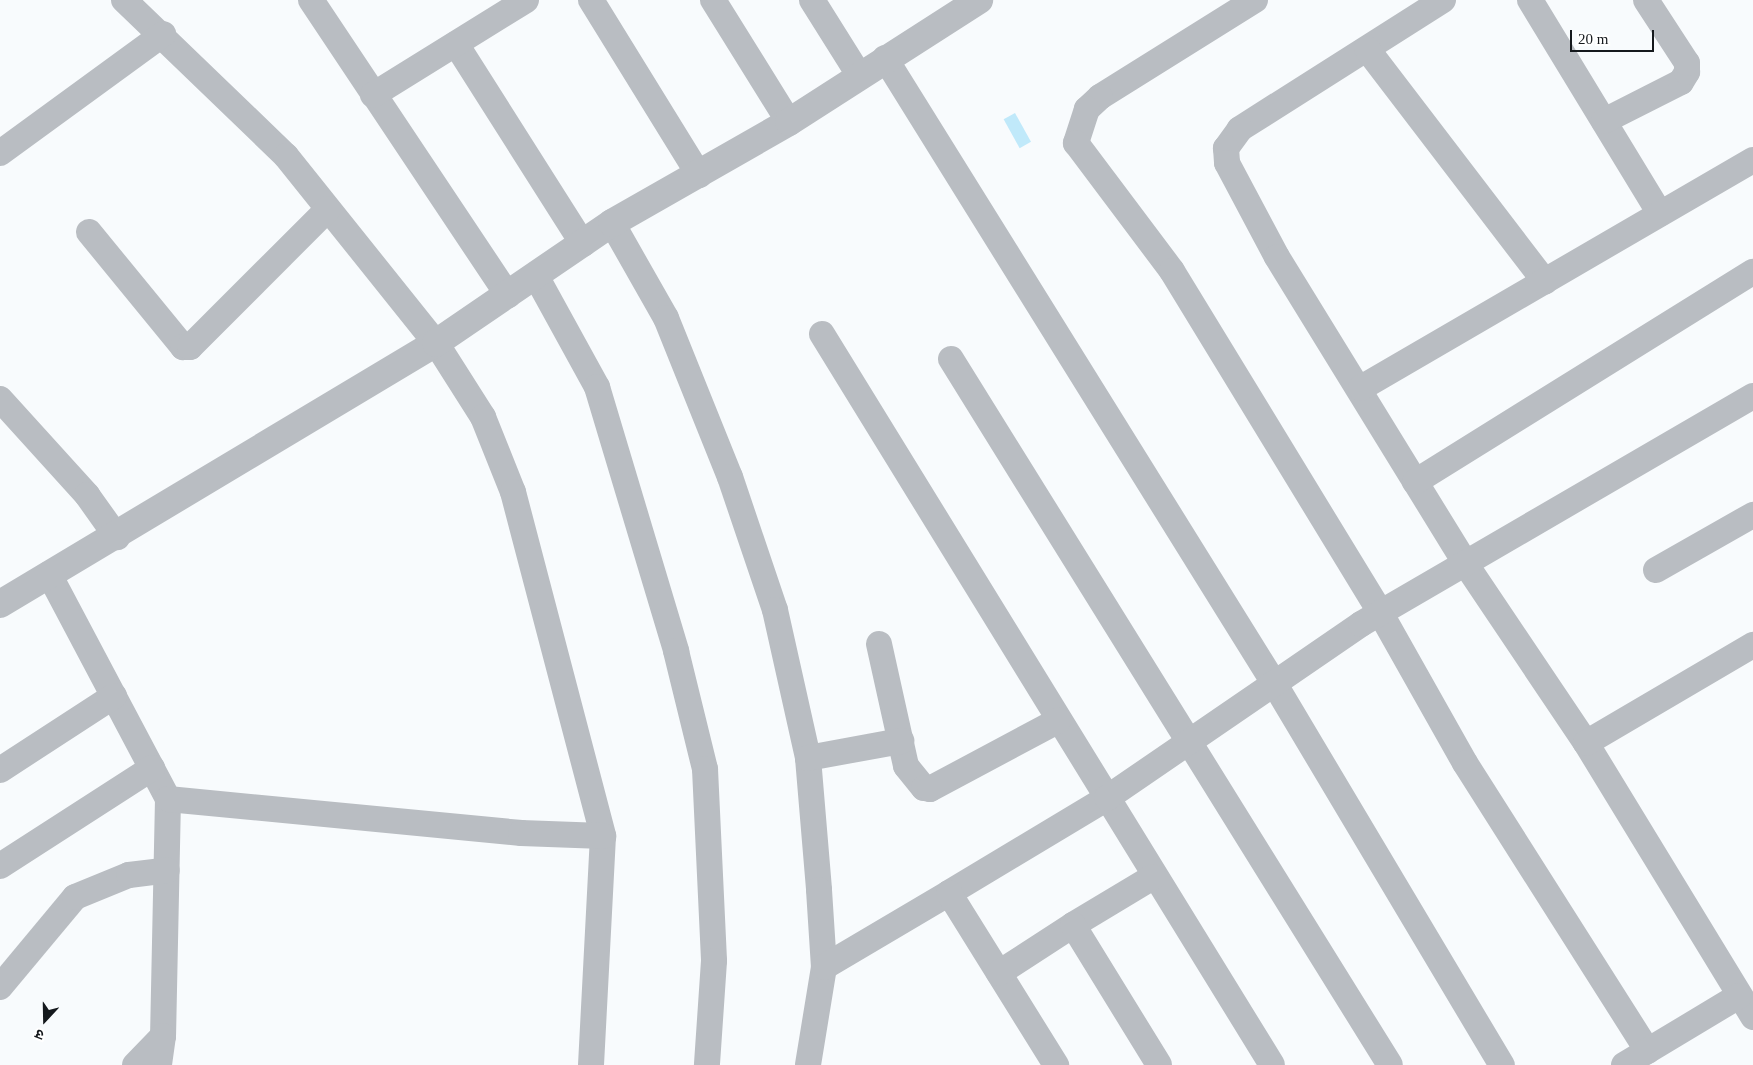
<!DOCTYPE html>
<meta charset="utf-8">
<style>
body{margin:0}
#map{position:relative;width:1753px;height:1065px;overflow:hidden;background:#f8fbfd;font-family:"Times New Roman","Noto Sans Devanagari",serif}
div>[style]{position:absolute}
.building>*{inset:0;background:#c0e9fa;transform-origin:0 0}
.minor>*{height:26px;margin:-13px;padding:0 13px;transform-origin:13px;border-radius:13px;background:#b9bdc2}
.tertiary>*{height:28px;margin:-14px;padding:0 14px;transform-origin:14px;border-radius:14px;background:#b9bdc2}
span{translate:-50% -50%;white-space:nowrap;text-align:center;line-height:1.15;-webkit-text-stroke:4px #fff;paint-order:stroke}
.north{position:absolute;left:20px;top:995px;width:50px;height:50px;-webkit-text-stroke:4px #fff;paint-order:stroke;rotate:201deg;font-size:14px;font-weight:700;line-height:20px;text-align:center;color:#15191d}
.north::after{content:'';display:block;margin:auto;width:18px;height:22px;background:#15191d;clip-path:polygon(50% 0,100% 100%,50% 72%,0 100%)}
.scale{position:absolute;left:1570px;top:30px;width:84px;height:22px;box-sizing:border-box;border:2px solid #15191d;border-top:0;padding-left:6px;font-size:15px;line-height:18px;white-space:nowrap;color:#15191d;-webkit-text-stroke:4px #fff;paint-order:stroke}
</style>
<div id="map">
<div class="building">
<div style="left:1015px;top:113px;width:33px;height:13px;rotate:61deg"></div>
</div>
<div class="minor">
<div style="left:124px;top:0;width:225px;rotate:43.9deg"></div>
<div style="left:286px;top:156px;width:240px;rotate:51.3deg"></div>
<div style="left:436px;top:343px;width:88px;rotate:57.6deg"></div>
<div style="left:483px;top:417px;width:81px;rotate:68.2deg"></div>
<div style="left:513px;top:492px;width:356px;rotate:75.3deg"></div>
<div style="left:603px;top:836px;width:229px;rotate:93deg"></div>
<div style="left:311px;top:0;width:355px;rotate:56.3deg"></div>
<div style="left:591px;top:0;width:206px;rotate:58.3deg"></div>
<div style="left:713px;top:0;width:144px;rotate:58.1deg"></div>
<div style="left:812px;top:0;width:89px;rotate:57.9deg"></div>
<div style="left:1255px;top:0;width:183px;rotate:148deg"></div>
<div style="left:1100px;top:97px;width:18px;rotate:137deg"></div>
<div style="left:1087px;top:109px;width:36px;rotate:108deg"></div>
<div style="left:1076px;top:143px;width:160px;rotate:53.1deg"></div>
<div style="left:1172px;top:271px;width:402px;rotate:58.6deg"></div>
<div style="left:1381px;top:614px;width:171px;rotate:60.6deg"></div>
<div style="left:1465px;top:763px;width:341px;rotate:57.6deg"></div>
<div style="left:1443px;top:0;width:241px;rotate:147.6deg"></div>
<div style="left:1240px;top:129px;width:24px;rotate:126deg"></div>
<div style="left:1226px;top:148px;width:15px;rotate:86deg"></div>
<div style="left:1227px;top:163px;width:106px;rotate:62deg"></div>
<div style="left:1277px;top:257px;width:363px;rotate:58.4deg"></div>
<div style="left:1467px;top:566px;width:213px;rotate:56.1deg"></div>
<div style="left:1586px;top:743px;width:321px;rotate:58.6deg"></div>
<div style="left:1530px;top:0;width:250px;rotate:58.7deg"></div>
<div style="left:456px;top:44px;width:237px;rotate:57.6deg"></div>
<div style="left:1367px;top:49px;width:293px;rotate:52.6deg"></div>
<div style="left:885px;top:58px;width:736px;rotate:58.1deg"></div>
<div style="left:1274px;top:683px;width:445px;rotate:59.2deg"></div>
<div style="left:373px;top:95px;width:180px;rotate:-31.8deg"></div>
<div style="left:1604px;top:121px;width:86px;rotate:-26.9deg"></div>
<div style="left:1681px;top:82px;width:12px;rotate:-59deg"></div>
<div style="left:1687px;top:72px;width:9px;rotate:-90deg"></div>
<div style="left:1687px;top:63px;width:75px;rotate:-123.1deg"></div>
<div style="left:0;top:153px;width:202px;rotate:-36.1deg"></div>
<div style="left:612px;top:223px;width:109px;rotate:60.4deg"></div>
<div style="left:666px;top:318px;width:171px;rotate:68.1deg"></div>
<div style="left:730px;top:477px;width:140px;rotate:71.3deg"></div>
<div style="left:775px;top:610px;width:152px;rotate:77.4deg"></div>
<div style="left:808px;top:758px;width:132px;rotate:85.2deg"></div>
<div style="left:819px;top:890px;width:77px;rotate:86.3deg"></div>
<div style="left:824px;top:967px;width:99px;rotate:99.3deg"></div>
<div style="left:89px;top:232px;width:149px;rotate:50.7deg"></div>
<div style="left:183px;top:347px;width:7px"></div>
<div style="left:190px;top:347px;width:195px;rotate:-45deg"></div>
<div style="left:536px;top:276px;width:127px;rotate:61.2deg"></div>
<div style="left:597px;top:387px;width:276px;rotate:73.3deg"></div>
<div style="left:676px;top:651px;width:122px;rotate:76.2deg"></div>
<div style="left:705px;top:769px;width:192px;rotate:87.3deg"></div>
<div style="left:714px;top:961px;width:104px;rotate:93.9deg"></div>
<div style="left:822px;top:334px;width:858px;rotate:58.38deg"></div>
<div style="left:951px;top:359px;width:831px;rotate:58.13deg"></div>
<div style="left:1361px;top:388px;width:453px;rotate:-30.2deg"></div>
<div style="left:0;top:399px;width:130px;rotate:47.8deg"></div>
<div style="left:87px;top:495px;width:52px;rotate:54.5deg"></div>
<div style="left:1415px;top:482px;width:398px;rotate:-31.9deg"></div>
<div style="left:1656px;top:570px;width:112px;rotate:-29.6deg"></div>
<div style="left:49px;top:574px;width:255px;rotate:62.1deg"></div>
<div style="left:168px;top:799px;width:237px;rotate:91.2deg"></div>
<div style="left:163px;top:1036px;width:29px;rotate:98deg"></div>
<div style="left:879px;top:644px;width:125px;rotate:77.5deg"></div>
<div style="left:906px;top:766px;width:28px;rotate:51deg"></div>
<div style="left:924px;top:788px;width:6px;rotate:9deg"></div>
<div style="left:930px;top:789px;width:146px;rotate:-28.1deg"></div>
<div style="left:1586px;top:743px;width:194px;rotate:-30.4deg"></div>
<div style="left:808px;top:758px;width:95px;rotate:-10.4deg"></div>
<div style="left:0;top:770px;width:136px;rotate:-33deg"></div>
<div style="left:168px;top:799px;width:355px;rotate:5.5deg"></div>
<div style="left:521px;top:833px;width:82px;rotate:2.1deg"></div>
<div style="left:0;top:866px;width:181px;rotate:-32.8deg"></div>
<div style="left:949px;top:893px;width:184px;rotate:-31deg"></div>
<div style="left:1107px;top:798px;width:308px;rotate:-34.4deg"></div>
<div style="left:1361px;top:624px;width:453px;rotate:-30.2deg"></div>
<div style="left:1073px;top:925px;width:93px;rotate:-31deg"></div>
<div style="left:824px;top:967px;width:145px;rotate:-30.6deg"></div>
<div style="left:949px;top:893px;width:203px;rotate:58.1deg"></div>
<div style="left:999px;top:973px;width:88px;rotate:-33deg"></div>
<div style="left:1073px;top:925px;width:164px;rotate:58.4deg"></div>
<div style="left:0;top:987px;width:117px;rotate:-50.2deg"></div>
<div style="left:75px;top:897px;width:58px;rotate:-22.2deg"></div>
<div style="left:129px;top:875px;width:38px;rotate:-7deg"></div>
<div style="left:135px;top:1065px;width:40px;rotate:-46deg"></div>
<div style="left:1624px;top:1065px;width:134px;rotate:-31deg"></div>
</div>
<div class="tertiary">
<div style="left:0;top:604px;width:508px;rotate:-30.91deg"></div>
<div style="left:436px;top:343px;width:213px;rotate:-34.3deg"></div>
<div style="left:612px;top:223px;width:204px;rotate:-29.7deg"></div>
<div style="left:789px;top:122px;width:226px;rotate:-32.7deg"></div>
</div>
<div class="north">उ</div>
<div class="scale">20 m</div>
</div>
